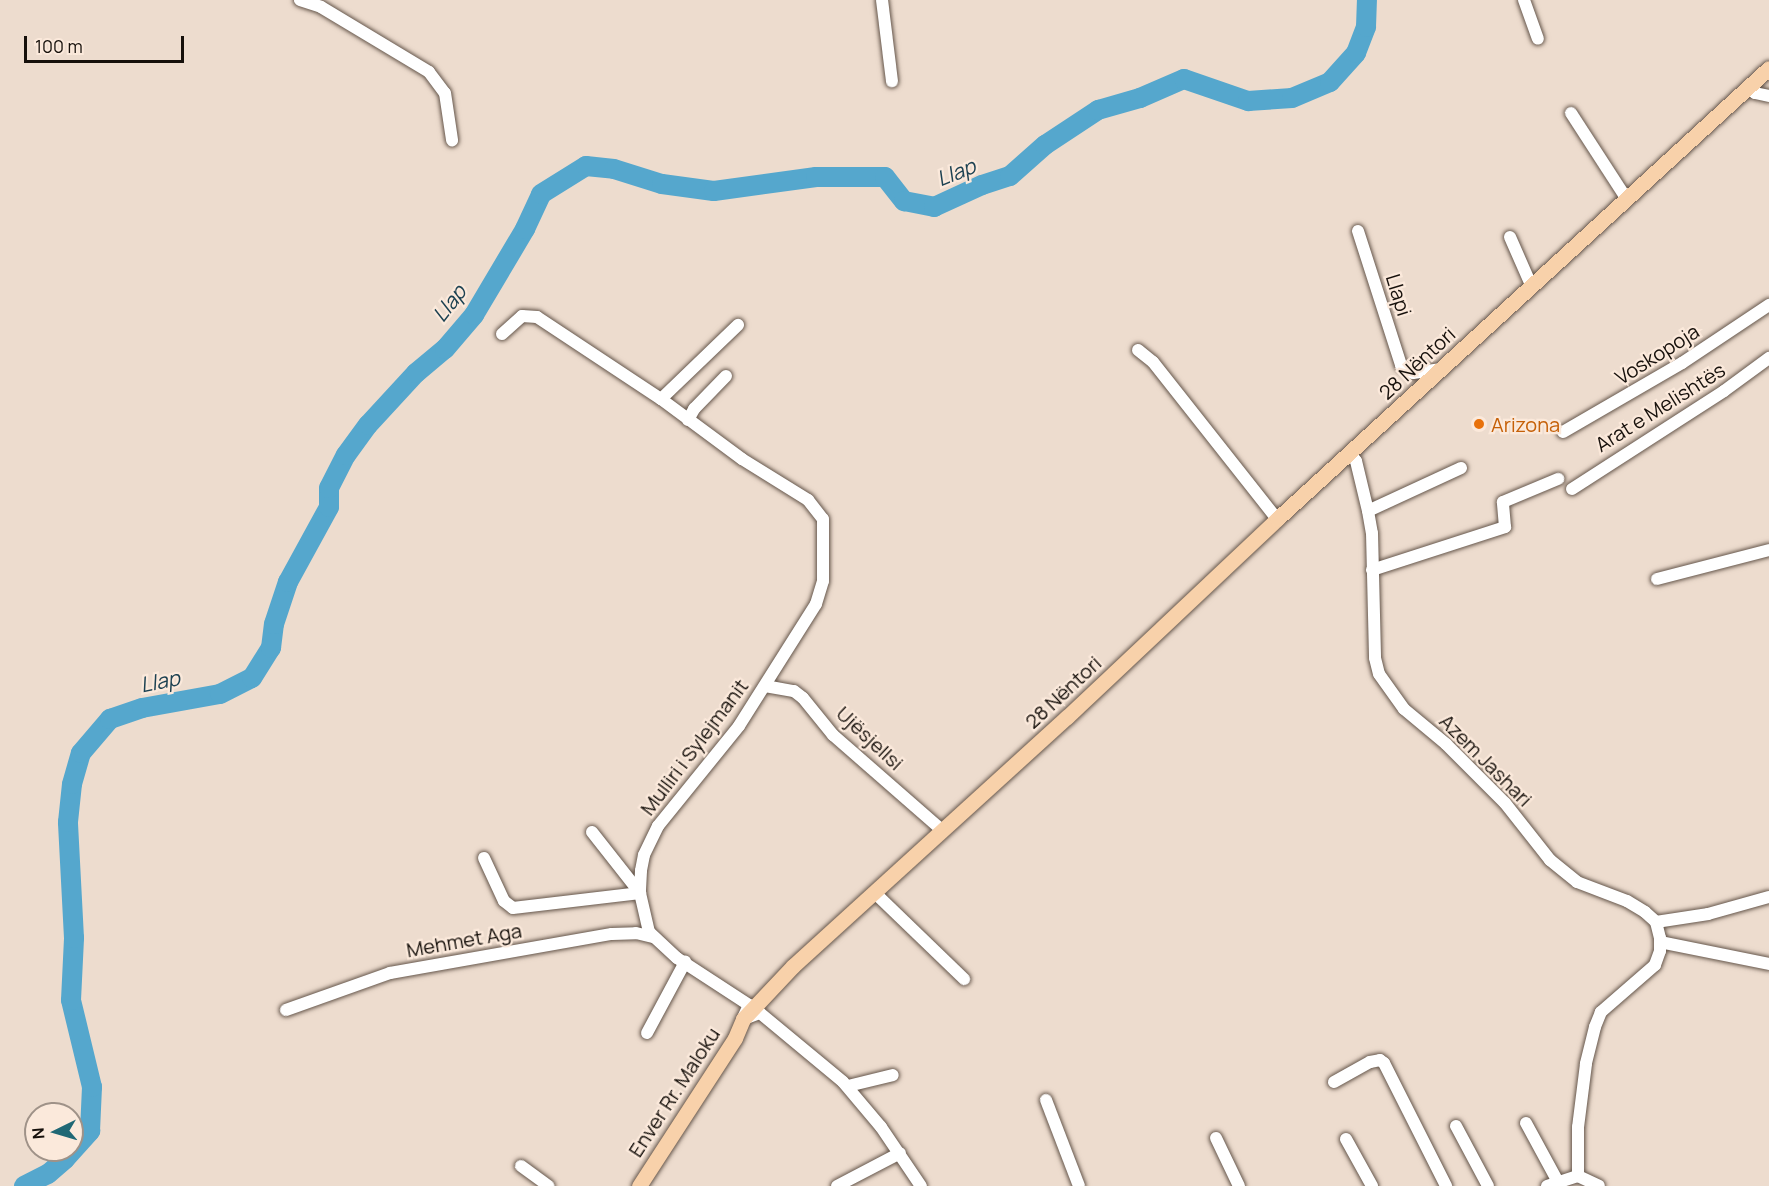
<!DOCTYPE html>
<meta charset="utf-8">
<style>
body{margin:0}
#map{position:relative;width:1769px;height:1186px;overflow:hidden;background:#eddcce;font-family:Manrope,sans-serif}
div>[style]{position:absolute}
.river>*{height:20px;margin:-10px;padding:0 10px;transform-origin:10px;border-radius:10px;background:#55a7cd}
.roads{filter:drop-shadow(0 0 2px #65564b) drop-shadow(0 0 2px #65564b)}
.minor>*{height:12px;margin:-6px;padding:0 6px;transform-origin:6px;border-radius:6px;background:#fff}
.major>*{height:15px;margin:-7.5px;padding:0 7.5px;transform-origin:7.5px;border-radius:7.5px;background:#f8d1aa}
.dots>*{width:16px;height:16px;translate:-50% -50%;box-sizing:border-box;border:3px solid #fbe9db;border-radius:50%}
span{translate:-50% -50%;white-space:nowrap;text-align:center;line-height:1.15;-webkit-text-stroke:4.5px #fbe9db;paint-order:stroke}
.street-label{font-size:20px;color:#16100b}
.food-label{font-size:20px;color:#c56008}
.left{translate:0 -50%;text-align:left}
.water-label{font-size:21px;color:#1c4151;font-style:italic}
.north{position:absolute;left:24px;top:1102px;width:60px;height:60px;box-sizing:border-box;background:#fbe9db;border:2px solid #9f9288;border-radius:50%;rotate:265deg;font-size:16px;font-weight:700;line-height:24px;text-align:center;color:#16100b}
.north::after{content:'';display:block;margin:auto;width:21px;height:27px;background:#206875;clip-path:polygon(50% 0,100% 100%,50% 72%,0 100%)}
.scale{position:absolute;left:24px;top:36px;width:160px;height:27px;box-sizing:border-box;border:3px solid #16100b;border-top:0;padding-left:8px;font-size:18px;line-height:21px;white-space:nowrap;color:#16100b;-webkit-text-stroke:4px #fbe9db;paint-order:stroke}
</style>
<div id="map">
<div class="river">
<div style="left:24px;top:1186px;width:27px;rotate:-27deg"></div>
<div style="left:48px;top:1174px;width:23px;rotate:-41deg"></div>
<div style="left:65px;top:1159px;width:38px;rotate:-48deg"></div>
<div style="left:90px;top:1131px;width:44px;rotate:-87.4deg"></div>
<div style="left:92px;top:1087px;width:89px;rotate:-103.6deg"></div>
<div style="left:71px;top:1000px;width:62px;rotate:-87.2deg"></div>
<div style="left:74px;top:938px;width:116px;rotate:-93deg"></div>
<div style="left:68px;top:822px;width:38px;rotate:-84deg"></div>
<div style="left:72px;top:784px;width:32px;rotate:-74deg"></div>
<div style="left:81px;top:753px;width:45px;rotate:-49.5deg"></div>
<div style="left:110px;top:719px;width:34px;rotate:-19deg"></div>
<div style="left:142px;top:708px;width:79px;rotate:-10.2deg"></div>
<div style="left:220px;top:694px;width:36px;rotate:-27deg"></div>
<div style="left:252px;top:678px;width:36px;rotate:-58deg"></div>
<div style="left:271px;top:648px;width:24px;rotate:-83deg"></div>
<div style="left:274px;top:624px;width:44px;rotate:-71.6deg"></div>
<div style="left:288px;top:582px;width:85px;rotate:-61.3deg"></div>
<div style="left:329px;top:507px;width:19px;rotate:-90deg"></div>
<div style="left:329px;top:488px;width:37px;rotate:-63deg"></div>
<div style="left:346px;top:455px;width:37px;rotate:-54deg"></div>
<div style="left:368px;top:425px;width:71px;rotate:-47.3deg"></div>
<div style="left:416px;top:373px;width:38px;rotate:-40deg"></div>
<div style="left:445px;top:349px;width:45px;rotate:-49.5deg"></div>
<div style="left:474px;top:315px;width:100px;rotate:-59.3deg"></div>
<div style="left:525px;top:229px;width:38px;rotate:-65deg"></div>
<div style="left:541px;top:194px;width:53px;rotate:-31.9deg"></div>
<div style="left:586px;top:166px;width:28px;rotate:6deg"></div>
<div style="left:614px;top:169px;width:50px;rotate:17.4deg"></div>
<div style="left:662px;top:184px;width:52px;rotate:7.7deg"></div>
<div style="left:714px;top:191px;width:103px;rotate:-7.8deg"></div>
<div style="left:816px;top:177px;width:69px"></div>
<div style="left:885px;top:177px;width:31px;rotate:52deg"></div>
<div style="left:904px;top:201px;width:31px;rotate:11deg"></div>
<div style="left:934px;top:207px;width:53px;rotate:-24.6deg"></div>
<div style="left:982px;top:185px;width:29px;rotate:-18deg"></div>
<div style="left:1010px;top:176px;width:47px;rotate:-41.5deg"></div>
<div style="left:1045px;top:145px;width:64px;rotate:-33.4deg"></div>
<div style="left:1098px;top:110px;width:44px;rotate:-15.9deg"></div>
<div style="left:1140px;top:98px;width:48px;rotate:-23.4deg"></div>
<div style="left:1184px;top:79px;width:68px;rotate:19deg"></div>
<div style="left:1248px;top:101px;width:44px;rotate:-3.9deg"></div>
<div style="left:1292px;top:98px;width:41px;rotate:-22.8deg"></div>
<div style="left:1330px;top:82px;width:39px;rotate:-48deg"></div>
<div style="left:1356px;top:53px;width:28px;rotate:-69deg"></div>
<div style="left:1366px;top:27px;width:27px;rotate:-88deg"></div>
</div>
<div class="roads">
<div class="minor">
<div style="left:300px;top:0;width:22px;rotate:18deg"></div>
<div style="left:321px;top:7px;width:126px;rotate:31deg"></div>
<div style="left:429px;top:72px;width:26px;rotate:53deg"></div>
<div style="left:445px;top:93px;width:48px;rotate:81.5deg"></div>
<div style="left:882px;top:0;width:82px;rotate:83deg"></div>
<div style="left:1524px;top:0;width:41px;rotate:70.3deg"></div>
<div style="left:1747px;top:87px;width:10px;rotate:37deg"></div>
<div style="left:1755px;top:93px;width:14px;rotate:12deg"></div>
<div style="left:1571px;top:113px;width:101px;rotate:57.1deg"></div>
<div style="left:1358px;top:231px;width:141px;rotate:72.2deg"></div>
<div style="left:1401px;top:365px;width:14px;rotate:34deg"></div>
<div style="left:1413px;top:373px;width:27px;rotate:-8deg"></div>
<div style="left:1510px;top:237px;width:55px;rotate:66.3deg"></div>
<div style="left:502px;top:334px;width:27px;rotate:-42deg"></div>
<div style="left:522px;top:316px;width:15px;rotate:4deg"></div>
<div style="left:537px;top:317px;width:149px;rotate:33.5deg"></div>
<div style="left:661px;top:399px;width:101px;rotate:36.5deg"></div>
<div style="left:742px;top:459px;width:78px;rotate:31.8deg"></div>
<div style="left:808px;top:500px;width:24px;rotate:52deg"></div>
<div style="left:823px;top:519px;width:62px;rotate:90deg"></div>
<div style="left:823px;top:581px;width:24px;rotate:107deg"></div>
<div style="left:816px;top:604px;width:144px;rotate:122.3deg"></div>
<div style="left:739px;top:726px;width:129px;rotate:129deg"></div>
<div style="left:658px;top:826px;width:32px;rotate:116deg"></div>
<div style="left:644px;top:855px;width:16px;rotate:101deg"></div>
<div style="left:641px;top:871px;width:22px;rotate:93deg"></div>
<div style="left:640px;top:893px;width:40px;rotate:77deg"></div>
<div style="left:649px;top:932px;width:38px;rotate:43deg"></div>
<div style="left:677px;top:958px;width:86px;rotate:33.1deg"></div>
<div style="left:749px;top:1005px;width:14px;rotate:115deg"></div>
<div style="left:1138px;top:350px;width:19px;rotate:39deg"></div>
<div style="left:1153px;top:362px;width:200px;rotate:51.7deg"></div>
<div style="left:661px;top:399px;width:107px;rotate:-43.9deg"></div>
<div style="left:688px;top:420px;width:13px;rotate:-61deg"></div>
<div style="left:694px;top:409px;width:46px;rotate:-45.9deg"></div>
<div style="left:1563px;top:432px;width:138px;rotate:-30.1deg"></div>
<div style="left:1682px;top:363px;width:105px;rotate:-33.7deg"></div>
<div style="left:1350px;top:453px;width:10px;rotate:53deg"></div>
<div style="left:1356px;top:461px;width:51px;rotate:76.5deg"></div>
<div style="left:1461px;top:468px;width:102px;rotate:155.2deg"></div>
<div style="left:1368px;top:511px;width:22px;rotate:80deg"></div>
<div style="left:1372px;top:533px;width:125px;rotate:88.6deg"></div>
<div style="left:1375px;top:658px;width:16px;rotate:76deg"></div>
<div style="left:1379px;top:674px;width:43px;rotate:54.5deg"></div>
<div style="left:1404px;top:709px;width:55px;rotate:39.8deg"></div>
<div style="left:1446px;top:744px;width:83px;rotate:45deg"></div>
<div style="left:1505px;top:803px;width:73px;rotate:51.7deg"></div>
<div style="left:1550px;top:860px;width:35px;rotate:39deg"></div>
<div style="left:1577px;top:882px;width:53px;rotate:20.8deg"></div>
<div style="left:1627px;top:901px;width:21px;rotate:31deg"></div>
<div style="left:1645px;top:912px;width:15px;rotate:42deg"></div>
<div style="left:1656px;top:922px;width:16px;rotate:76deg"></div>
<div style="left:1660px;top:938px;width:13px;rotate:90deg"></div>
<div style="left:1660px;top:951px;width:15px;rotate:110deg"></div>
<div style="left:1655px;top:965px;width:72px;rotate:139deg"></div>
<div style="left:1601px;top:1012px;width:16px;rotate:112deg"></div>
<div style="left:1595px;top:1027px;width:38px;rotate:104deg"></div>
<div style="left:1586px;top:1064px;width:64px;rotate:97.2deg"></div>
<div style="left:1578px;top:1127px;width:49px;rotate:90deg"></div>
<div style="left:1572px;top:489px;width:181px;rotate:-32.8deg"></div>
<div style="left:1724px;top:391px;width:56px;rotate:-36.3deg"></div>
<div style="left:1372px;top:570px;width:140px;rotate:-17.9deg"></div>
<div style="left:1505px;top:527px;width:25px;rotate:-95deg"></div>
<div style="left:1503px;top:502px;width:60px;rotate:-22.7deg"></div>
<div style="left:1657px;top:579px;width:116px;rotate:-14.5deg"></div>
<div style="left:765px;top:686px;width:29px;rotate:10deg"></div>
<div style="left:794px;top:691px;width:11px;rotate:38deg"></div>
<div style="left:803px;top:698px;width:48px;rotate:51deg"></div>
<div style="left:833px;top:735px;width:146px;rotate:41.1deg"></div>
<div style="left:592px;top:832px;width:78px;rotate:51.8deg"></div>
<div style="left:484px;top:858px;width:47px;rotate:65.1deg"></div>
<div style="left:504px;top:901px;width:11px;rotate:38deg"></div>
<div style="left:513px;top:908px;width:128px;rotate:-6.7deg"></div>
<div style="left:875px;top:893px;width:124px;rotate:44deg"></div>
<div style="left:1656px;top:922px;width:53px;rotate:-8.7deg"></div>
<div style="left:1708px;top:914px;width:63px;rotate:-15.6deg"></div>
<div style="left:1660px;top:942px;width:111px;rotate:11.4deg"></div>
<div style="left:286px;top:1010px;width:110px;rotate:-19.6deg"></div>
<div style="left:390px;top:973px;width:225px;rotate:-10deg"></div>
<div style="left:612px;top:934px;width:24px;rotate:-2deg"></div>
<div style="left:636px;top:933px;width:18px;rotate:13deg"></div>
<div style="left:744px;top:1019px;width:17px;rotate:-21deg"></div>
<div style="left:760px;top:1013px;width:108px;rotate:39.7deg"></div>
<div style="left:843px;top:1082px;width:59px;rotate:49.8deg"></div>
<div style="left:881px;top:1127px;width:71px;rotate:55.9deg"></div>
<div style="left:647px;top:1033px;width:81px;rotate:-61.8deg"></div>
<div style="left:1334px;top:1082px;width:41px;rotate:-29.1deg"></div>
<div style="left:1370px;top:1062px;width:10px;rotate:-11deg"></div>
<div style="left:1380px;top:1060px;width:5px;rotate:37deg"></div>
<div style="left:1384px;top:1063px;width:138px;rotate:63.2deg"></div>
<div style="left:848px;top:1086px;width:46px;rotate:-13.7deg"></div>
<div style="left:1046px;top:1100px;width:92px;rotate:69deg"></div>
<div style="left:1526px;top:1123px;width:67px;rotate:61.5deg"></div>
<div style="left:1456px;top:1126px;width:68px;rotate:61.9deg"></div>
<div style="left:1216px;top:1138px;width:53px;rotate:64.4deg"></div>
<div style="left:1346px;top:1139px;width:54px;rotate:61deg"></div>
<div style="left:521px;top:1166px;width:34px;rotate:36deg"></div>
<div style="left:837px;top:1186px;width:71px;rotate:-27.6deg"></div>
<div style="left:1547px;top:1186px;width:33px;rotate:-18deg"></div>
<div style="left:1578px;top:1176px;width:23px;rotate:25deg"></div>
</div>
<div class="major">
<div style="left:639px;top:1186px;width:176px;rotate:-57deg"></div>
<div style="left:735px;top:1038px;width:21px;rotate:-67deg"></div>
<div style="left:743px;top:1019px;width:73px;rotate:-46.7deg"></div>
<div style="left:793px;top:966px;width:370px;rotate:-42.3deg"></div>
<div style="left:1067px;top:717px;width:289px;rotate:-43.3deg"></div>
<div style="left:1277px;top:519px;width:667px;rotate:-42.51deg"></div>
</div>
</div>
<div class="dots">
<div style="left:1479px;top:424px;background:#e8710a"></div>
</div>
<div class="street-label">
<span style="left:1399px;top:295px;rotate:73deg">Llapi</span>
<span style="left:1657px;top:354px;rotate:-32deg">Voskopoja</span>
<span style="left:1417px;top:363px;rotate:-43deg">28 Nëntori</span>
<span style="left:1660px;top:407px;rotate:-32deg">Arat e Melishtës</span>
<span style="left:1063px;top:692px;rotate:-43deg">28 Nëntori</span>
<span style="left:870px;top:738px;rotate:43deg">Ujësjellsi</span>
<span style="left:694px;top:747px;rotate:-53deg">Mulliri i Sylejmanit</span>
<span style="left:1486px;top:760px;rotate:45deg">Azem Jashari</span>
<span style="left:464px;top:940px;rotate:-10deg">Mehmet Aga</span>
<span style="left:674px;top:1092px;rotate:-57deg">Enver Rr. Maloku</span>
</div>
<div class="food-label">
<span class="left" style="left:1491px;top:424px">Arizona</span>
</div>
<div class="water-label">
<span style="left:956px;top:172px;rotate:-22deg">Llap</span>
<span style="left:449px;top:303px;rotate:-52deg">Llap</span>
<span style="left:160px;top:681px;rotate:-11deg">Llap</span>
</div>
<div class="north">N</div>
<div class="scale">100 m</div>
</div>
